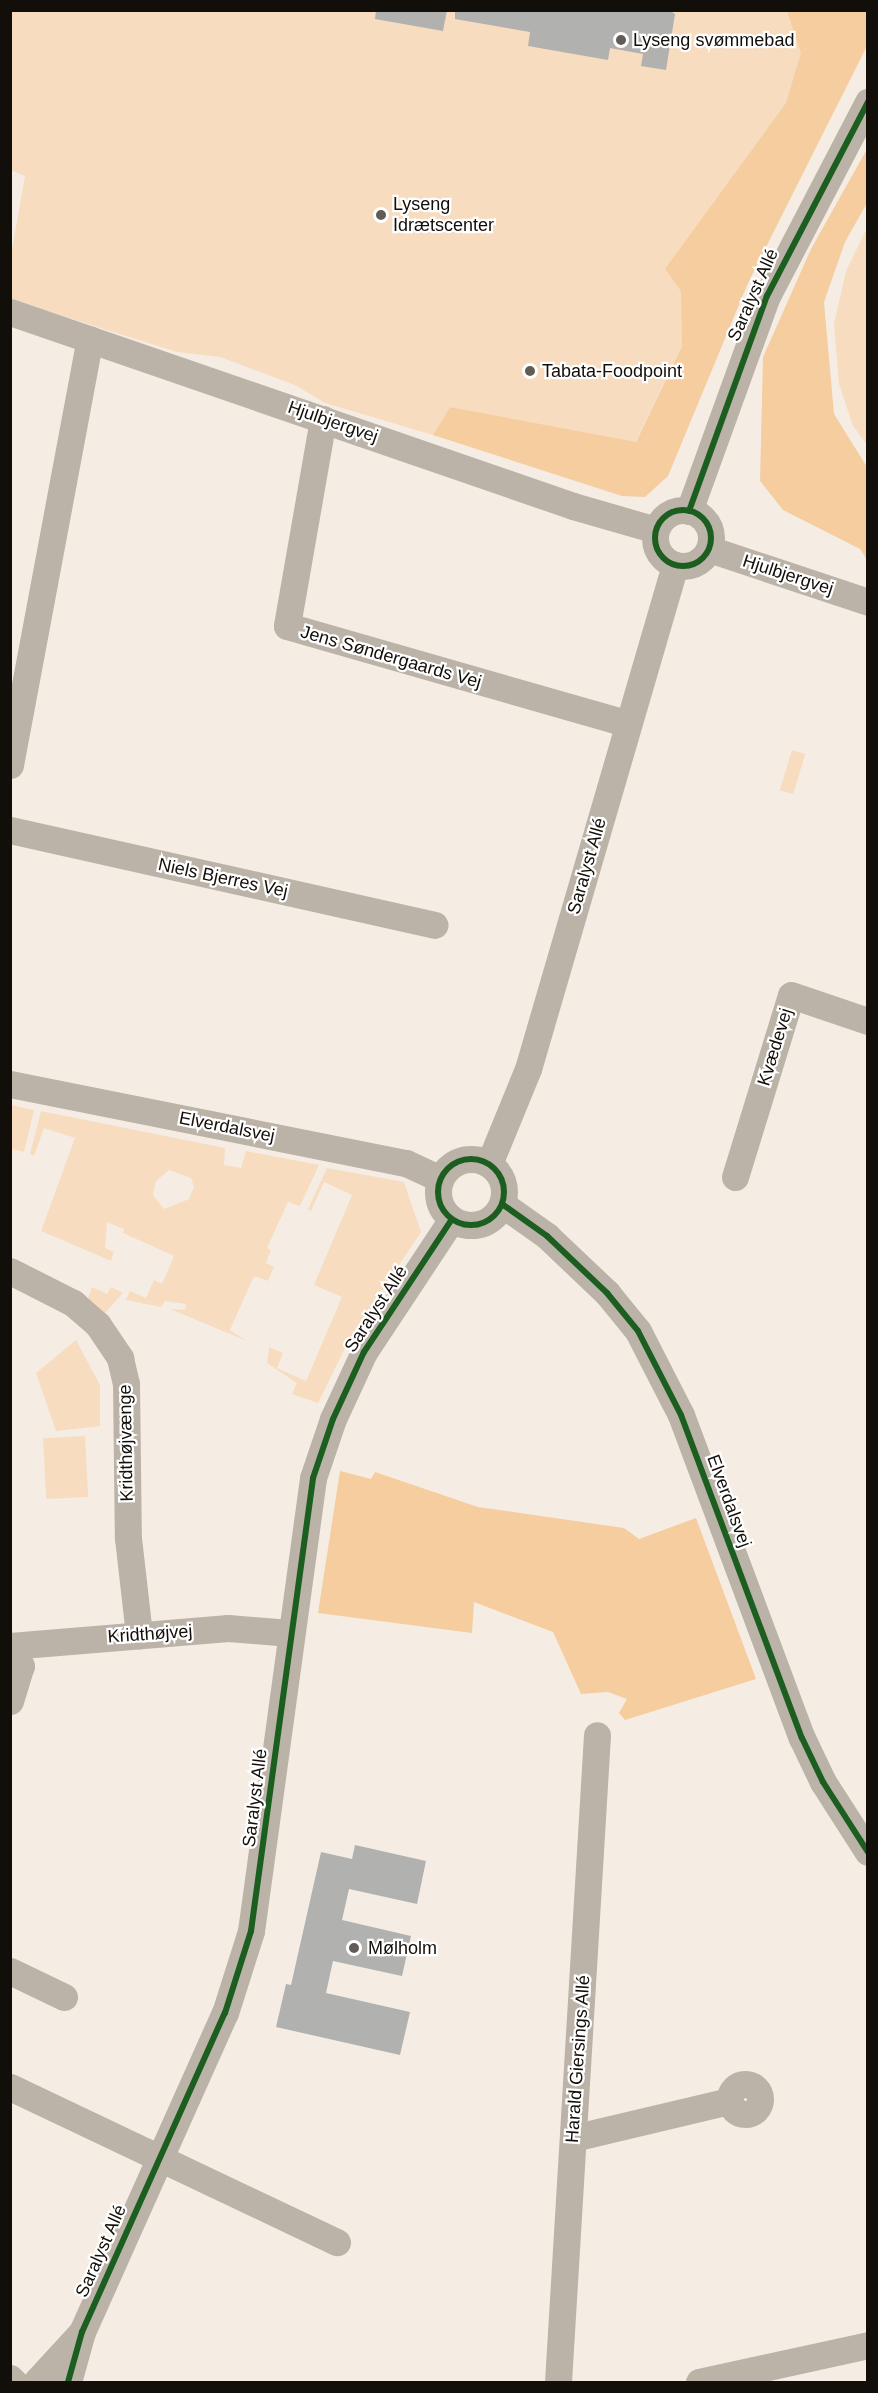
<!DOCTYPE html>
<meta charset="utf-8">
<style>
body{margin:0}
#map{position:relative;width:878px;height:2393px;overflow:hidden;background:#f5ede4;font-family:Helvetica,sans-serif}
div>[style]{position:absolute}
.green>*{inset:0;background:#f7dcc0;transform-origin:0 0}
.forest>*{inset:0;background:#f5cd9f}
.building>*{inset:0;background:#b1b1af}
.minor>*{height:27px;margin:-13.5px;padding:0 13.5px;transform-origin:13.5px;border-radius:13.5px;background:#bbb2a8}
.minor>.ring{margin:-13.5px;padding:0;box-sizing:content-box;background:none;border:27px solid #bbb2a8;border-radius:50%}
.cycleway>*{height:6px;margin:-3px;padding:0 3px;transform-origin:3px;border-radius:3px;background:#1b5e20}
.cycleway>.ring{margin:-3px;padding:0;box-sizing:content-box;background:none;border:6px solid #1b5e20;border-radius:50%}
.dots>*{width:16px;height:16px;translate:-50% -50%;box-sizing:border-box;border:3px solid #fff;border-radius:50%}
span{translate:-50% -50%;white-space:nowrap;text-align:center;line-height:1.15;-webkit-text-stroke:4.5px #fff;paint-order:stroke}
.poi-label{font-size:18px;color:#120e09}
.left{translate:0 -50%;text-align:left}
.street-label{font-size:18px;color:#120e09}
.frame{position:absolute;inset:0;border:12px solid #120e09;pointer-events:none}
</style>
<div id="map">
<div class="green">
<div style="clip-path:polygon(11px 11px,843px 11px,635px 443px,450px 407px,433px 435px,325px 403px,295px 385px,220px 357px,177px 352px,11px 300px,11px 255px,25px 176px,11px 170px)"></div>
<div style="clip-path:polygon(867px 228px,867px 445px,853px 426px,839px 384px,834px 324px,846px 271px)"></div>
<div style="left:792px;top:750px;width:14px;height:42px;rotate:17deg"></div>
<div style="clip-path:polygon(11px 1105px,34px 1110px,24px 1152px,13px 1149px,11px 1155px)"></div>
<div style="clip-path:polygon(evenodd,41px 1111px,225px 1148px,224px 1165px,241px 1168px,246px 1151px,319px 1165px,300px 1206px,288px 1202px,267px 1248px,271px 1250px,266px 1263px,274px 1267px,268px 1281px,254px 1276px,230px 1330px,247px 1341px,170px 1309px,185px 1310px,186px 1304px,165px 1301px,161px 1307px,126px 1300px,130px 1291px,146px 1298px,154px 1280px,162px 1284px,174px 1256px,123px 1233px,124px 1229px,107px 1222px,105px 1248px,114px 1252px,111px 1261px,41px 1231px,75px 1138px,44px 1128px,34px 1156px,30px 1154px,41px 1111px,169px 1170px,191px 1178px,194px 1187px,189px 1199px,164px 1209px,153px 1195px,156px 1181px,169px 1170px)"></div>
<div style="clip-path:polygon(327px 1168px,404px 1182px,421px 1232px,349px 1340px,318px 1403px,292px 1394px,297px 1383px,267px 1363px,269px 1347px,283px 1353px,277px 1368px,306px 1381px,342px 1297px,314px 1285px,352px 1195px,324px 1182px,311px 1211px,308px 1209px)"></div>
<div style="clip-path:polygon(92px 1287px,107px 1294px,111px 1287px,123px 1293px,105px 1313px,88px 1298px)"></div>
<div style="clip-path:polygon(76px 1340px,100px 1385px,100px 1426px,56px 1431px,36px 1373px)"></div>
<div style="left:85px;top:1436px;width:61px;height:42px;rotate:87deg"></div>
</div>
<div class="forest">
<div style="clip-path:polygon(787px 11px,867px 11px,867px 46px,748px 283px,668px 476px,645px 497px,622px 496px,433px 435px,450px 407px,636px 442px,682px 346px,681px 291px,665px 269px,786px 103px,801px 53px)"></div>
<div style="clip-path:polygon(867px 149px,867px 203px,845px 242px,824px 302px,834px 414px,867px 467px,867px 560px,860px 549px,783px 510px,760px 481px,763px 357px,811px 249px)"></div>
<div style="clip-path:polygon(340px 1471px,371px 1479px,375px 1472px,478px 1507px,624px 1528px,639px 1539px,696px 1518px,756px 1679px,625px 1720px,619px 1713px,627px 1699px,608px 1692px,581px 1694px,553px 1632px,474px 1602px,472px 1633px,318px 1613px)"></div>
</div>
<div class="building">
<div style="clip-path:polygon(376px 10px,447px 10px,443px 31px,375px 19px)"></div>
<div style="clip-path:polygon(455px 10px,669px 10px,675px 14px,666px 70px,641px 66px,643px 54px,610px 48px,608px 60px,528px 46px,530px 32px,455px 19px)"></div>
<div style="clip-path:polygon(355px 1845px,426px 1861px,417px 1904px,349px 1889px,342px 1920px,411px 1936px,402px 1976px,333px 1961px,326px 1993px,410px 2012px,400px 2055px,276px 2027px,286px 1984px,291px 1985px,321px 1852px,352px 1859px)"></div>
</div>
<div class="minor">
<div style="left:10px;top:312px;width:595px;rotate:19.01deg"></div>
<div style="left:573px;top:506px;width:86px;rotate:16.1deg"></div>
<div style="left:323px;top:419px;width:210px;rotate:99.9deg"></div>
<div style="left:287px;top:626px;width:355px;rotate:16deg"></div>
<div class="ring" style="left:655px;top:510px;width:29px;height:29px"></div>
<div style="left:689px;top:511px;width:229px;rotate:-70.1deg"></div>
<div style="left:767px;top:296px;width:219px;rotate:-62.5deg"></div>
<div style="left:709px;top:549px;width:168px;rotate:18.4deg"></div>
<div style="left:10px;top:765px;width:433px;rotate:-79.4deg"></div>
<div style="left:10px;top:830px;width:435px;rotate:12.6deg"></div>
<div style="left:10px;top:1084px;width:404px;rotate:11.3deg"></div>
<div style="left:406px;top:1163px;width:38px;rotate:25deg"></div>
<div class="ring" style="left:438px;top:1159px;width:39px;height:39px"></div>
<div style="left:489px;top:1164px;width:103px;rotate:-67.7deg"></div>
<div style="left:528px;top:1069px;width:525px;rotate:-73.74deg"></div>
<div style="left:735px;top:1177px;width:190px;rotate:-72.9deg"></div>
<div style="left:791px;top:995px;width:81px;rotate:18.7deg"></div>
<div style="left:502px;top:1204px;width:55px;rotate:35.4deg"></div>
<div style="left:547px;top:1236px;width:83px;rotate:43.5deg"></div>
<div style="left:607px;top:1293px;width:49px;rotate:50.8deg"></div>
<div style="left:638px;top:1331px;width:94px;rotate:62.9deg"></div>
<div style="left:681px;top:1415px;width:345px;rotate:69.5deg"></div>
<div style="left:802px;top:1738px;width:49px;rotate:64.5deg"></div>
<div style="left:823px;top:1782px;width:83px;rotate:57.3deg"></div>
<div style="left:10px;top:1271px;width:71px;rotate:26.9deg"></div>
<div style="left:73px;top:1303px;width:33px;rotate:41deg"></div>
<div style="left:98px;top:1325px;width:40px;rotate:56deg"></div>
<div style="left:120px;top:1358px;width:27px;rotate:77deg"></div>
<div style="left:126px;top:1384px;width:154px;rotate:89.3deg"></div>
<div style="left:128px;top:1538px;width:98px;rotate:83.5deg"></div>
<div style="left:10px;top:1646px;width:219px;rotate:-4.7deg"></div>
<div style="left:228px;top:1628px;width:62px;rotate:4.6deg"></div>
<div style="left:10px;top:1701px;width:37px;rotate:-73deg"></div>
<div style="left:21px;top:1666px;width:22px;rotate:-117deg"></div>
<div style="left:10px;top:1971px;width:60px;rotate:25.7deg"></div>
<div class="ring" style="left:730px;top:2084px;width:3px;height:3px"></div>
<div style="left:10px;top:2087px;width:362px;rotate:25.4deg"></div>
<div style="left:573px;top:2138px;width:161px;rotate:-13.3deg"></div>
<div style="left:10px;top:2378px;width:6px;rotate:45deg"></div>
<div style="left:36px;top:2382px;width:67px;rotate:-47.4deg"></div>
<div style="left:68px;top:2382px;width:52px;rotate:-74.4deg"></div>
<div style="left:82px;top:2332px;width:350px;rotate:-65.9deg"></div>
<div style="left:225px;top:2013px;width:86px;rotate:-72.4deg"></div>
<div style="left:251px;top:1931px;width:457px;rotate:-82.2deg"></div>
<div style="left:313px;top:1478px;width:62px;rotate:-71.3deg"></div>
<div style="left:333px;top:1419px;width:74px;rotate:-65.2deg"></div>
<div style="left:364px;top:1352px;width:159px;rotate:-56.5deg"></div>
<div style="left:558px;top:2382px;width:648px;rotate:-86.55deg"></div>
<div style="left:699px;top:2382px;width:173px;rotate:-12.3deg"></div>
</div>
<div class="cycleway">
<div class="ring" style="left:655px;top:510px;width:50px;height:50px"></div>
<div style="left:689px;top:511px;width:229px;rotate:-70.1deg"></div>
<div style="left:767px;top:296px;width:219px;rotate:-62.5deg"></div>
<div class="ring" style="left:438px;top:1159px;width:60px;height:60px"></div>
<div style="left:502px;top:1204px;width:55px;rotate:35.4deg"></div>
<div style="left:547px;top:1236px;width:83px;rotate:43.5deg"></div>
<div style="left:607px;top:1293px;width:49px;rotate:50.8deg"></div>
<div style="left:638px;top:1331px;width:94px;rotate:62.9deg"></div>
<div style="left:681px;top:1415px;width:345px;rotate:69.5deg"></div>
<div style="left:802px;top:1738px;width:49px;rotate:64.5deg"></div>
<div style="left:823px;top:1782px;width:83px;rotate:57.3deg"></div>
<div style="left:68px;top:2382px;width:52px;rotate:-74.4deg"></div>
<div style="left:82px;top:2332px;width:350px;rotate:-65.9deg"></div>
<div style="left:225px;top:2013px;width:86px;rotate:-72.4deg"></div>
<div style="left:251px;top:1931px;width:457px;rotate:-82.2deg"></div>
<div style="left:313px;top:1478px;width:62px;rotate:-71.3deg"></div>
<div style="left:333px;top:1419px;width:74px;rotate:-65.2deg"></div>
<div style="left:364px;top:1352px;width:159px;rotate:-56.5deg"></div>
</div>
<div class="dots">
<div style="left:621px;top:40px;background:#615c56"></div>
<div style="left:381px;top:215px;background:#615c56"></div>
<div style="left:530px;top:371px;background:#615c56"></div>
<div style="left:354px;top:1948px;background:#615c56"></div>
</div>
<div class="poi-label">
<span class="left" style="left:633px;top:40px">Lyseng svømmebad</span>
<span class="left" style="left:393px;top:215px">Lyseng<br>Idrætscenter</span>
<span class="left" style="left:542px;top:371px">Tabata-Foodpoint</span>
<span class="left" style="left:368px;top:1948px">Mølholm</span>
</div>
<div class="street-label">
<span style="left:753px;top:295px;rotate:-66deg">Saralyst Allé</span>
<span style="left:333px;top:422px;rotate:19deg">Hjulbjergvej</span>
<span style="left:788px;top:575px;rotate:18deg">Hjulbjergvej</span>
<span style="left:391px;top:657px;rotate:16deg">Jens Søndergaards Vej</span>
<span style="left:587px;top:866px;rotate:-74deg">Saralyst Allé</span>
<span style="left:223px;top:878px;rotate:12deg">Niels Bjerres Vej</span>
<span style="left:775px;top:1047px;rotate:-73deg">Kvædevej</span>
<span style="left:227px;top:1127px;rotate:11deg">Elverdalsvej</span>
<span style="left:376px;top:1309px;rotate:-57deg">Saralyst Allé</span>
<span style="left:126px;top:1443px;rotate:-91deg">Kridthøjvænge</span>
<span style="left:729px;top:1501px;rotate:70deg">Elverdalsvej</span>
<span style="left:150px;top:1634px;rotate:-4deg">Kridthøjvej</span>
<span style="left:255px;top:1798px;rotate:-83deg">Saralyst Allé</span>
<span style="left:578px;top:2059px;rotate:-86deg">Harald Giersings Allé</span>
<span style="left:101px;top:2251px;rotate:-66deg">Saralyst Allé</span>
</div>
<div class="frame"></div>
</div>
